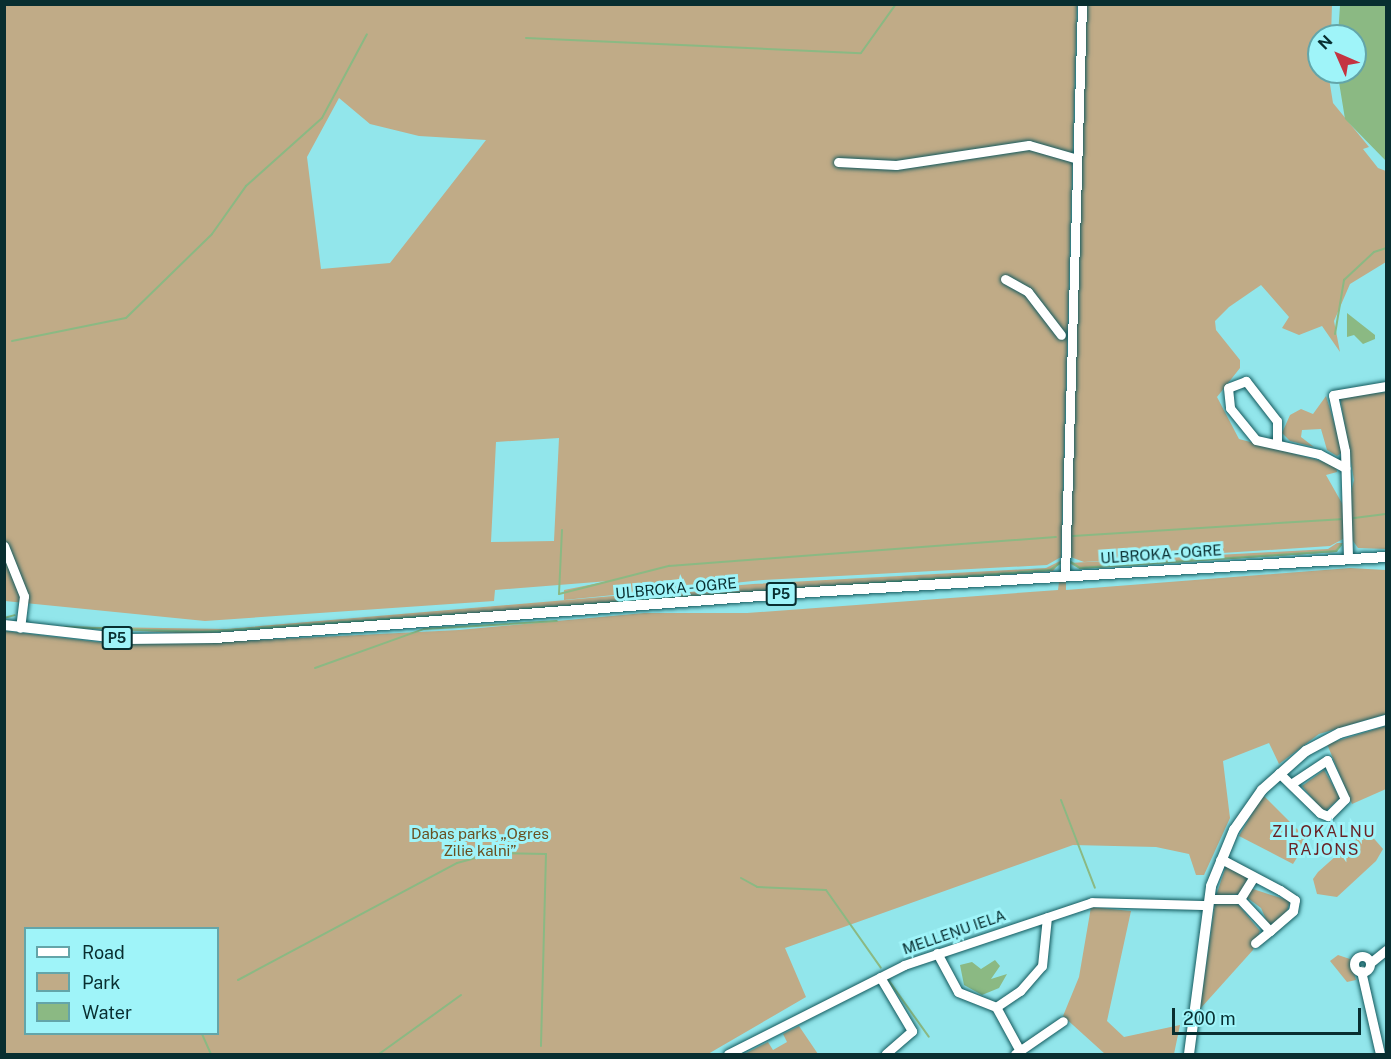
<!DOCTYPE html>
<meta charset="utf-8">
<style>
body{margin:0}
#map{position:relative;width:1391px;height:1059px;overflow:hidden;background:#92e6eb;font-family:"Public Sans",sans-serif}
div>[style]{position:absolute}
.green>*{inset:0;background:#c0ab87}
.water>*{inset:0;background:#8bb983}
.stream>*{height:2px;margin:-1px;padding:0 1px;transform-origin:1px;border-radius:1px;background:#8bb983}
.roads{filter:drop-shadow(0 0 2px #13595d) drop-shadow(0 0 2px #13595d)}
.minor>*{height:9px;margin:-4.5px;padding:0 4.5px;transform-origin:4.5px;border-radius:4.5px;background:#fff}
.minor>.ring{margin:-4.5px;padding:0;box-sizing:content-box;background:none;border:9px solid #fff;border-radius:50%}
.major>*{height:10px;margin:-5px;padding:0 5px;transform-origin:5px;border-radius:5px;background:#fff}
span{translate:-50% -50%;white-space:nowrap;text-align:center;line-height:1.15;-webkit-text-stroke:6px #9ff4f9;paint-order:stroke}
.shield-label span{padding:2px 4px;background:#9ff4f9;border:2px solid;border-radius:4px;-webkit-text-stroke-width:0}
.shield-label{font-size:14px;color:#082e30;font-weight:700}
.street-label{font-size:15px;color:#082e30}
.park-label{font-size:15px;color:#695021}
.neighbourhood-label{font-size:16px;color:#692326;letter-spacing:1.5px}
.frame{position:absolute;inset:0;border:6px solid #082e30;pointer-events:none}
.legend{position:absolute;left:24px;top:927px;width:195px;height:108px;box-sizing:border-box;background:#9ff4f9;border:2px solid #63a5a9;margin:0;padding:8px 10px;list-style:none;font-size:18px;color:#082e30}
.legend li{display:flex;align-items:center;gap:12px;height:30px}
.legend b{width:30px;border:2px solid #63a5a9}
.north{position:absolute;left:1307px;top:24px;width:60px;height:60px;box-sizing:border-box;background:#9ff4f9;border:2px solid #63a5a9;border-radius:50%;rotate:315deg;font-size:16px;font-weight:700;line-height:24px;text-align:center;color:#082e30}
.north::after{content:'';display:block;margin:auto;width:21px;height:27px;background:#c43441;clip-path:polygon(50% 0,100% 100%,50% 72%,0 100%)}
.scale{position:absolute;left:1172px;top:1008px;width:189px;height:27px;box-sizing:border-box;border:3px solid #082e30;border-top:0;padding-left:8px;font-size:18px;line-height:21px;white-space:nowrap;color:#082e30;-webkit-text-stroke:4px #9ff4f9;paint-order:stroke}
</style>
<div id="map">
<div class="green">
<div style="clip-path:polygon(evenodd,4px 5px,1077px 5px,1061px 557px,1047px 565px,763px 580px,564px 600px,564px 590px,609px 581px,495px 590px,494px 601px,205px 621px,5px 601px,4px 5px,339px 98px,370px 124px,419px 136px,486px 140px,390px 263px,321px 269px,307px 157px,339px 98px,4px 5px,559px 438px,554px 541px,491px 542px,496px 442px,559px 438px)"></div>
<div style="clip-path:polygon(1086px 5px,1332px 5px,1331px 36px,1319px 36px,1319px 72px,1328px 72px,1333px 103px,1369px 147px,1363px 149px,1378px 168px,1386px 171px,1386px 262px,1350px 284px,1334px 321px,1340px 352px,1322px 326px,1299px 335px,1282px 328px,1289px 317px,1261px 285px,1229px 307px,1215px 321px,1216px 330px,1240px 360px,1240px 368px,1217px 397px,1239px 439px,1336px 465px,1337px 472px,1326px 475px,1343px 505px,1348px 504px,1354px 480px,1340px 397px,1386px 392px,1386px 549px,1358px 548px,1344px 528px,1343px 539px,1330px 546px,1084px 562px,1068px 556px)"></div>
<div style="clip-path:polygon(1326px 396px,1343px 452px,1337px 456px,1327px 450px,1321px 429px,1302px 430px,1301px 437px,1314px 447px,1290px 441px,1282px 433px,1290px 415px,1301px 409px,1313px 414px)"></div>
<div style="clip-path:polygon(1337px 543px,1343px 543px,1336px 552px,1080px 569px,1069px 563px,1328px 549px)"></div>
<div style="clip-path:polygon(1062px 560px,1053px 571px,199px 634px,39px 626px,226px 629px,753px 584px,1046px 568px)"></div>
<div style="clip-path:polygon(evenodd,1350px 568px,1386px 570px,1386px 714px,1319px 734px,1279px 764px,1269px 743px,1223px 761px,1230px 818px,1204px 875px,1196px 875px,1189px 854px,1156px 847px,1073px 845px,785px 948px,806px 997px,708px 1054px,5px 1054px,5px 631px,114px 644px,197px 643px,459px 630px,644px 613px,747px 613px,1058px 590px,1059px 582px,1066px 581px,1066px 590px,1350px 568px,26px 928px,218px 928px,218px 1034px,26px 1034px,26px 928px)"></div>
<div style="clip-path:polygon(1386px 726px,1386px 789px,1352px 804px,1327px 744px)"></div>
<div style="clip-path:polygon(1324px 770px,1340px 798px,1324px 812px,1302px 786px)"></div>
<div style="clip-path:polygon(1263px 795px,1308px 840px,1293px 864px,1239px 836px)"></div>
<div style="clip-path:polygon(1370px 834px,1383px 849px,1376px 861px,1337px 897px,1317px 894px,1313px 879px,1318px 872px,1356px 838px)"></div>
<div style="clip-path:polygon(1227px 863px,1249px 879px,1240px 894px,1216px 896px)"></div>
<div style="clip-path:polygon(1250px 888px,1290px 901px,1286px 914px,1269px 926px,1261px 908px,1245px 896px)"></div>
<div style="clip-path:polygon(1236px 902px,1260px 931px,1253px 950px,1200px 1009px,1215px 903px)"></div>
<div style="clip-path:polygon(1091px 907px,1131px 911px,1107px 1021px,1124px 1037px,1180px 1025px,1174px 1054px,1105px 1054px,1063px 1016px,1079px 977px)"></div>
<div style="clip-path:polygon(1338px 955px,1350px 959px,1356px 980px,1347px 982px,1330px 961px)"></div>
<div style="clip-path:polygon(799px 1026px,818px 1054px,744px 1054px,768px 1042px,773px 1050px,787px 1042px,783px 1034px)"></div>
</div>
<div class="water">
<div style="clip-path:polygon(1340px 5px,1386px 5px,1386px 161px,1345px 119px,1338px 76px,1355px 72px,1355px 36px,1338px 36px)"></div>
<div style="clip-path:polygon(1347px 313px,1375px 335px,1375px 339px,1363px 344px,1354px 335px,1347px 337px)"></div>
<div style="clip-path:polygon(995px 960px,1000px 966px,991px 979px,1007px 974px,999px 988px,982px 995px,964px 985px,960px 965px,972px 962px,981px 969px)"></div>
</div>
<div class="stream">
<div style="left:526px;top:38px;width:335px;rotate:2.6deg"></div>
<div style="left:861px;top:53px;width:60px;rotate:-54.5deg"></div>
<div style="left:1335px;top:334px;width:55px;rotate:-80.5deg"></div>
<div style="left:1344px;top:280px;width:41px;rotate:-43deg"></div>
<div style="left:1374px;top:252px;width:13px;rotate:-18deg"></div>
<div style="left:12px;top:341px;width:116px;rotate:-11.4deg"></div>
<div style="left:126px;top:318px;width:120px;rotate:-44.3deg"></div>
<div style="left:212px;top:234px;width:59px;rotate:-54.7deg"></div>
<div style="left:246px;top:186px;width:102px;rotate:-41.8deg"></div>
<div style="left:322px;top:118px;width:95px;rotate:-61.8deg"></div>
<div style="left:1354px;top:518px;width:32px;rotate:-7deg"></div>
<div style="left:562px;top:530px;width:64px;rotate:92.7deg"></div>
<div style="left:559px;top:594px;width:114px;rotate:-14.3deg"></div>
<div style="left:669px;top:566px;width:388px;rotate:-4.3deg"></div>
<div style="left:1073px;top:536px;width:268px;rotate:-3.6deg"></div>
<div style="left:1071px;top:562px;width:11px;rotate:34deg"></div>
<div style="left:1080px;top:568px;width:257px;rotate:-3.8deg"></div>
<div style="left:1336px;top:551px;width:8px;rotate:-50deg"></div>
<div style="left:523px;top:609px;width:528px;rotate:-4.23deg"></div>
<div style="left:1050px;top:570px;width:12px;rotate:-35deg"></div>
<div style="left:4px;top:618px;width:11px;rotate:-15deg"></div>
<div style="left:65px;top:627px;width:137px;rotate:2.1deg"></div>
<div style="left:202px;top:632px;width:259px;rotate:-4deg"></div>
<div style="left:315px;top:668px;width:116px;rotate:-19.7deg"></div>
<div style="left:424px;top:629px;width:133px;rotate:-3.4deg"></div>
<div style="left:1061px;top:800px;width:94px;rotate:68.9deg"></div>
<div style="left:741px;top:878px;width:18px;rotate:29deg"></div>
<div style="left:757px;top:887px;width:69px;rotate:2.5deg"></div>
<div style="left:826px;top:890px;width:95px;rotate:54.8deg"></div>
<div style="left:887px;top:978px;width:72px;rotate:54.6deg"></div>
<div style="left:238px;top:980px;width:248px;rotate:-28.1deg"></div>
<div style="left:457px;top:863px;width:39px;rotate:-15deg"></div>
<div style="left:495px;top:853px;width:51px;rotate:1.1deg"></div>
<div style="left:546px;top:854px;width:192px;rotate:91.5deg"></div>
<div style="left:202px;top:1034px;width:22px;rotate:66deg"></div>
<div style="left:379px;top:1054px;width:101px;rotate:-35.7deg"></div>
</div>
<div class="roads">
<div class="minor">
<div style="left:838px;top:162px;width:58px;rotate:3deg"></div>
<div style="left:896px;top:165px;width:134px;rotate:-8.6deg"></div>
<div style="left:1029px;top:145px;width:47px;rotate:16.1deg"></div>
<div style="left:1005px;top:279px;width:26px;rotate:29deg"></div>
<div style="left:1028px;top:292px;width:54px;rotate:52.5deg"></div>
<div style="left:1277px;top:443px;width:22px;rotate:-90deg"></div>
<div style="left:1277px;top:421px;width:51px;rotate:-127.8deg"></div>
<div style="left:1246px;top:381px;width:19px;rotate:159deg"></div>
<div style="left:1228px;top:388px;width:20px;rotate:84deg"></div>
<div style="left:1230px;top:408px;width:41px;rotate:50.9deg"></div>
<div style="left:1256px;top:440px;width:65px;rotate:12.5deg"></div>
<div style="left:1319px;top:454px;width:30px;rotate:28deg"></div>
<div style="left:4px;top:546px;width:54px;rotate:68.2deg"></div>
<div style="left:24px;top:596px;width:32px;rotate:97deg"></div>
<div style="left:1348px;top:557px;width:106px;rotate:-91.6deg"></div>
<div style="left:1345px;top:451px;width:57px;rotate:-102.1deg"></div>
<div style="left:1333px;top:395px;width:54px;rotate:-9.6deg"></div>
<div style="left:1065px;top:575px;width:571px;rotate:-88.29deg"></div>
<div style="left:1279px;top:773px;width:57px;rotate:44.3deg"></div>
<div style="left:1320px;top:813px;width:9px;rotate:21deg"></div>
<div style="left:1328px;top:816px;width:24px;rotate:-45deg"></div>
<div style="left:1345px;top:799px;width:43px;rotate:-114.8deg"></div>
<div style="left:1327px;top:760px;width:43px;rotate:146.3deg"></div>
<div style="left:1220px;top:860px;width:5px;rotate:11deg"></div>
<div style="left:1225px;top:861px;width:62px;rotate:27.8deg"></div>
<div style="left:1280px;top:890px;width:18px;rotate:34deg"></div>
<div style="left:1295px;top:900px;width:11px;rotate:100deg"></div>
<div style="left:1293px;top:911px;width:30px;rotate:139deg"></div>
<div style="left:1270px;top:931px;width:44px;rotate:-133.2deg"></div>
<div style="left:1240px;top:899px;width:26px;rotate:-58deg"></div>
<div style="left:1209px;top:899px;width:31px"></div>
<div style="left:1255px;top:943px;width:19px;rotate:-39deg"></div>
<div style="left:937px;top:953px;width:44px;rotate:61.7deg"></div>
<div style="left:958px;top:992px;width:41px;rotate:21.5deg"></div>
<div style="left:996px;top:1007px;width:29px;rotate:-34deg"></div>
<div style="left:1020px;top:991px;width:33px;rotate:-49deg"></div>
<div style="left:1042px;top:966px;width:49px;rotate:-84.2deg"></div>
<div class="ring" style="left:1354px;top:956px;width:7px;height:7px"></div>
<div style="left:1370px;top:963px;width:21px;rotate:-39deg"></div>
<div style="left:1361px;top:971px;width:85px;rotate:77.1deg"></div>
<div style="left:880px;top:977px;width:63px;rotate:59.3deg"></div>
<div style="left:912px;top:1031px;width:35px;rotate:139deg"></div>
<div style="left:996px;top:1007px;width:50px;rotate:61.4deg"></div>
<div style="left:728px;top:1054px;width:197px;rotate:-26.8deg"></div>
<div style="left:904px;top:965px;width:198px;rotate:-18.5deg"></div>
<div style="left:1092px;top:902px;width:115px;rotate:1.5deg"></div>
<div style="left:1015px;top:1054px;width:58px;rotate:-34.5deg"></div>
</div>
<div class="major">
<div style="left:4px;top:625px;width:124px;rotate:6.5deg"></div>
<div style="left:127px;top:639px;width:88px;rotate:-0.7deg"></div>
<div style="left:215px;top:638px;width:599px;rotate:-4.41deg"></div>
<div style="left:812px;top:592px;width:575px;rotate:-3.49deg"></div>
<div style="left:1189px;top:1054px;width:169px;rotate:-82.5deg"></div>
<div style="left:1211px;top:886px;width:61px;rotate:-67.7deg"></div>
<div style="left:1234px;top:830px;width:49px;rotate:-55deg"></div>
<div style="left:1262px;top:790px;width:59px;rotate:-41.6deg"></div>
<div style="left:1306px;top:751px;width:38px;rotate:-28deg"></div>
<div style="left:1340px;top:733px;width:48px;rotate:-15.8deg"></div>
</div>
</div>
<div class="shield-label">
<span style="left:781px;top:594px">P5</span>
<span style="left:117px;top:638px">P5</span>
</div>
<div class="street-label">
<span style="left:1161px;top:554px;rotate:-4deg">ULBROKA - OGRE</span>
<span style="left:676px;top:588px;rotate:-5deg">ULBROKA - OGRE</span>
<span style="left:954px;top:932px;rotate:-19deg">MELLEŅU IELA</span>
</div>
<div class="park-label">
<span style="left:480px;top:842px">Dabas parks „Ogres<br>Zilie kalni”</span>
</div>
<div class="neighbourhood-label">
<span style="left:1324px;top:841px">ZILOKALNU<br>RAJONS</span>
</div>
<div class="frame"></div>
<ul class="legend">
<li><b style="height:8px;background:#fff"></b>Road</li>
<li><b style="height:16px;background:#c0ab87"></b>Park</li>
<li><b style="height:16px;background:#8bb983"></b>Water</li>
</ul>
<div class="north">N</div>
<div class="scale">200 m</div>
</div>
